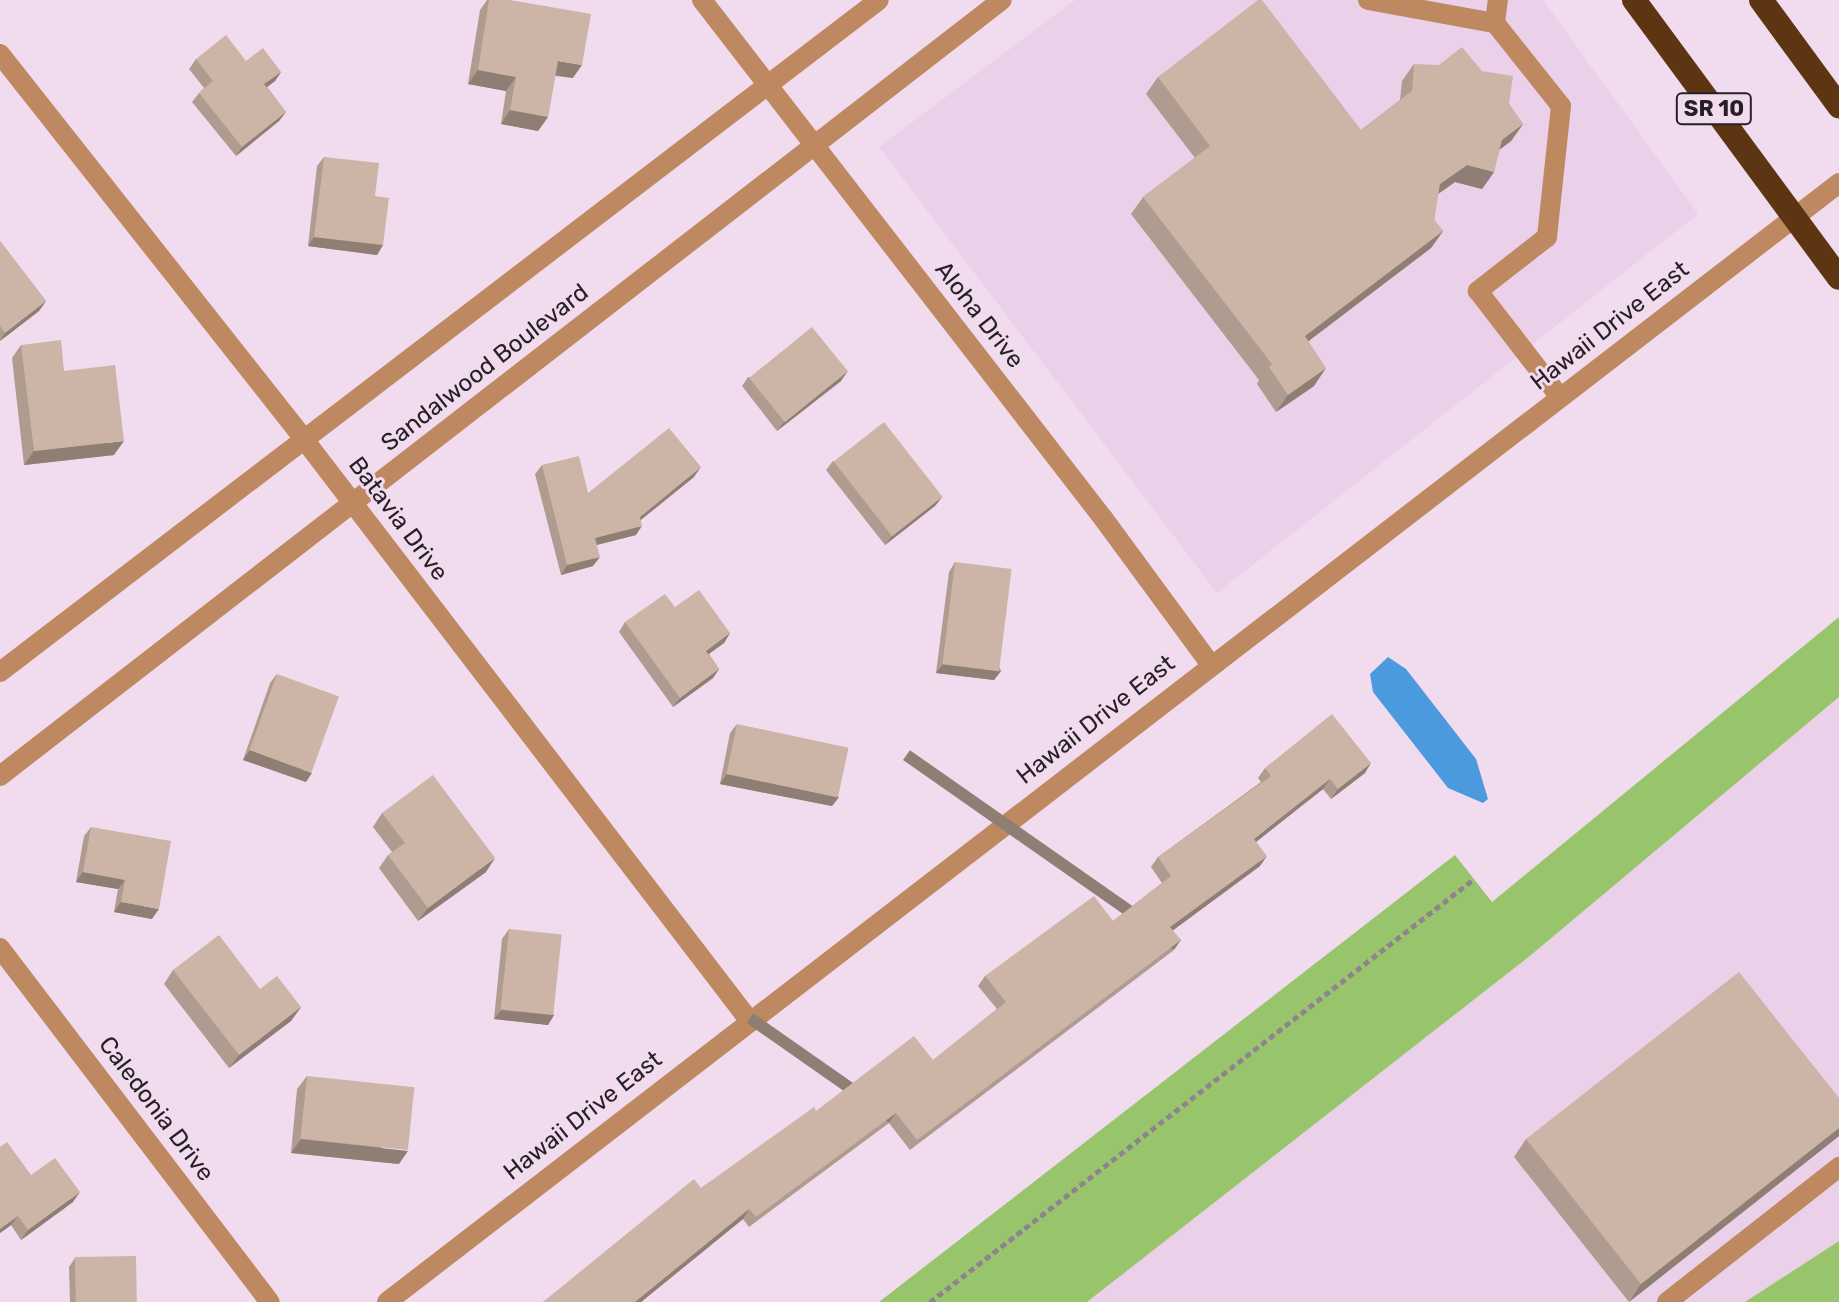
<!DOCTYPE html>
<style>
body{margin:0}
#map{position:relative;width:1839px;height:1302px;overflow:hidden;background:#f1dcef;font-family:Rubik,sans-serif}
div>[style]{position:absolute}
.built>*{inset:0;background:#ead0e9}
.forest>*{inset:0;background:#98c56c}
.water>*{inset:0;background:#4b9ade}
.path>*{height:5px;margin-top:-2.5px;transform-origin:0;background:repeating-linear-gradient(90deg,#90828f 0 6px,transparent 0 10px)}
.minor>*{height:20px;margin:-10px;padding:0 10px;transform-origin:10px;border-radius:10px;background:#be8961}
.highway>*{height:24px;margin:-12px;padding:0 12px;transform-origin:12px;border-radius:12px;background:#5e3512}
.wall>*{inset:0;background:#af9b8f}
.shaded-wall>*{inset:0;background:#8f7e74;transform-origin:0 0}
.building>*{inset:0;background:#ccb4a6;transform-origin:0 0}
span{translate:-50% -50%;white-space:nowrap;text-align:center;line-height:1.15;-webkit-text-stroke:6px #f1dcef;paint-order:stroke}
.shield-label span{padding:2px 6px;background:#f1dcef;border:2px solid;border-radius:6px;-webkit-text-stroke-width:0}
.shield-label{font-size:22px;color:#261f26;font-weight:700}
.street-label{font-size:24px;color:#261f26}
</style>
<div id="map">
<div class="built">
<div style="clip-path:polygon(1075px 0,1543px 0,1698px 214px,1217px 593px,879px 147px)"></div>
<div style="clip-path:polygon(1839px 697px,1839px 1241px,1745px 1302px,1087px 1302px,1531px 955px)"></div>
</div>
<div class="forest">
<div style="clip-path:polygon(1839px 617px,1839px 697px,1531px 955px,1087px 1302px,879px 1302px,1455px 855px,1492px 902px)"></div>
<div style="clip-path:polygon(1839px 1241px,1839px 1302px,1745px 1302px)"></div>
</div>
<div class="water">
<div style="clip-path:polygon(1388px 657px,1406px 669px,1476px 759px,1488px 799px,1483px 803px,1448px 788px,1373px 692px,1370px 674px)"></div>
</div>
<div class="path">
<div style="left:930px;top:1302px;width:689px;rotate:-37.87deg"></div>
</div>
<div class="minor">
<div style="left:702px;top:0;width:655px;rotate:52.26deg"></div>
<div style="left:1103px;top:518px;width:182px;rotate:53.7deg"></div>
<div style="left:1368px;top:0;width:129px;rotate:10.3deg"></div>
<div style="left:1495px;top:23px;width:106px;rotate:51.5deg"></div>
<div style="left:1561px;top:106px;width:132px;rotate:96.1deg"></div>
<div style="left:1547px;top:237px;width:88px;rotate:142deg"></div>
<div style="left:1478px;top:291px;width:134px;rotate:52.3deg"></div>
<div style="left:1495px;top:23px;width:23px;rotate:-83deg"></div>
<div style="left:0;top:54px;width:489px;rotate:51.7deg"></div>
<div style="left:303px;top:438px;width:733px;rotate:52.54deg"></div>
<div style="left:0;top:672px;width:1106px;rotate:-37.4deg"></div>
<div style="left:0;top:776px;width:1267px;rotate:-37.76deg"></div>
<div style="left:0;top:948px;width:445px;rotate:52.7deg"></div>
<div style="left:387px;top:1302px;width:1833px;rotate:-37.62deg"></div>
<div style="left:1667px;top:1302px;width:219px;rotate:-38.1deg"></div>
</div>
<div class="highway">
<div style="left:1634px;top:0;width:345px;rotate:53.6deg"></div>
<div style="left:1761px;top:0;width:132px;rotate:53.7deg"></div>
</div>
<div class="wall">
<div style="clip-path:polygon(487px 0,510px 0,573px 78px,555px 76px,548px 117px,538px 131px,501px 124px,506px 91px,468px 84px,480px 10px)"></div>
<div style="clip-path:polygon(196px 59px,246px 61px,281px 72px,275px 81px,267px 87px,286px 112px,279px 121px,236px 156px,192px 102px,199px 93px,204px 88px,189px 69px)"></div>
<div style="clip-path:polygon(1414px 64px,1509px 104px,1523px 124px,1511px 141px,1499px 150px,1494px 172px,1482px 189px,1455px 182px,1438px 194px,1434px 220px,1443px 231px,1431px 248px,1308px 341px,1314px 386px,1276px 412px,1257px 384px,1259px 380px,1131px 214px,1143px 197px,1195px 158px,1146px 94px,1158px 77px,1361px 130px,1400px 100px,1402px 81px)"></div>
<div style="clip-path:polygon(324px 157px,375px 196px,383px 245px,377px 255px,308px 246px,317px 166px)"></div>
<div style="clip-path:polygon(0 241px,46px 301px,39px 311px,0 341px)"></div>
<div style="clip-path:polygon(21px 345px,64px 371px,114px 455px,24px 465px,12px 358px)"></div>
<div style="clip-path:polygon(748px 377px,841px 381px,777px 431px,742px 386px)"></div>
<div style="clip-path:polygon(833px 461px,942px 497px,935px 506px,885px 545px,826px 470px)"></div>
<div style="clip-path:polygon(542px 465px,588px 493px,694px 477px,641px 520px,636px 535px,597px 545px,593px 566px,561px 575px,535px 474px)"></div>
<div style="clip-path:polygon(955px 562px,1001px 671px,994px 680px,936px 673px,949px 572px)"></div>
<div style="clip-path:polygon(675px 607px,730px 633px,724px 643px,709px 654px,719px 669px,713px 678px,673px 707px,619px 632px,625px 622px)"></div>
<div style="clip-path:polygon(277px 674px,306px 782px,243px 760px,270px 683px)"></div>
<div style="clip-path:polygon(737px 724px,839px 797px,832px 806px,720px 784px,730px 733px)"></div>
<div style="clip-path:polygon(1265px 768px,1365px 773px,1331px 799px,1323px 789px,1256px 842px,1260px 866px,1173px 930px,1174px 950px,910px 1150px,889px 1123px,749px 1227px,743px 1219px,641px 1302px,543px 1302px,701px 1188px,816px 1111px,933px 1060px,997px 1009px,978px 986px,985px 976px,1113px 921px,1162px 883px,1151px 867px,1158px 857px,1261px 782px,1258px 778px)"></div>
<div style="clip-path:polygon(382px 813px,486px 872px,418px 921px,379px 868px,388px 855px,392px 852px,373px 827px)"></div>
<div style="clip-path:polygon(91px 827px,152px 919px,114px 912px,118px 889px,76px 882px,84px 836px)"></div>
<div style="clip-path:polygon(509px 929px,554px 1015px,548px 1025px,494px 1019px,502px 939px)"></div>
<div style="clip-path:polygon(173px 970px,260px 989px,301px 1007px,291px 1021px,229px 1068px,164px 984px)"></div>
<div style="clip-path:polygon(307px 1076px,399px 1164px,291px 1153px,297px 1089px)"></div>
<div style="clip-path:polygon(1839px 1098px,1839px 1136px,1629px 1302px,1514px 1157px,1526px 1139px)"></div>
<div style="clip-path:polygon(0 1147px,31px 1175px,73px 1202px,21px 1240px,11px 1225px,0 1233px)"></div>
<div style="clip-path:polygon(75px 1258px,137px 1302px,70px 1302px,69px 1267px)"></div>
</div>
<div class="shaded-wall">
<div style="clip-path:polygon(558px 61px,582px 65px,573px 78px,548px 74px)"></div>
<div style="clip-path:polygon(478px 70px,516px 77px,506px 91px,468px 84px)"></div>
<div style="clip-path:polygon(281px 72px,275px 81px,258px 94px,264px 84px)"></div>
<div style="clip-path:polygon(510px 110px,548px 117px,538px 131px,501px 124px)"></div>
<div style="clip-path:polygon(286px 112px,279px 121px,236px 156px,242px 147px)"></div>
<div style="clip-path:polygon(1523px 124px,1511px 141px,1490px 157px,1502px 140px)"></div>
<div style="clip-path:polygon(1467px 165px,1494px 172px,1482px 189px,1455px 182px,1428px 201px,1440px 184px)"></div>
<div style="clip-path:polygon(1443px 231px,1431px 248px,1293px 353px,1305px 336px)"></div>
<div style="clip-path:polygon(314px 237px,383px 245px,377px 255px,308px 246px)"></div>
<div style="clip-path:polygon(46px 301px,39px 311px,0 341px,5px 333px)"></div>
<div style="clip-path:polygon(1326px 368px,1314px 386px,1276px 412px,1288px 395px)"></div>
<div style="clip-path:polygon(848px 371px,841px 381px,777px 431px,784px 422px)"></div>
<div style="clip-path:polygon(124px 441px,114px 455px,24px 465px,34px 451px)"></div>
<div style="clip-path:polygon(701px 467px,694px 477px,633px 526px,640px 517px)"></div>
<div style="clip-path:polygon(942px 497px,935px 506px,885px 545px,892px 536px)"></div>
<div style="clip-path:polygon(642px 526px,636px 535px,588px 547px,595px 538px)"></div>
<div style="clip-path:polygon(600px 557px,593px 566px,561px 575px,567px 565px)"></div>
<div style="clip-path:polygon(730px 633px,724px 643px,700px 660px,706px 651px)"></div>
<div style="clip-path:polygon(943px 664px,1001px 671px,994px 680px,936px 673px)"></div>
<div style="clip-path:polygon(719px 669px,713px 678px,673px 707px,680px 698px)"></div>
<div style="clip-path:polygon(250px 750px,312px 773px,306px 782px,243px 760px)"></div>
<div style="clip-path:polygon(1371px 763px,1365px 773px,1331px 799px,1338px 789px)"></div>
<div style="clip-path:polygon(727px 774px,839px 797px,832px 806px,720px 784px)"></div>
<div style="clip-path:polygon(1330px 779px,1323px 789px,1247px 849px,1254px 839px)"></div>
<div style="clip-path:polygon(1267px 856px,1260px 866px,1164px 937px,1170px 927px)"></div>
<div style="clip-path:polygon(495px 858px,486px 872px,418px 921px,428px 908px)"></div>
<div style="clip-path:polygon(83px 872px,125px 880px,118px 889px,76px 882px)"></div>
<div style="clip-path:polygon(121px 902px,159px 909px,152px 919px,114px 912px)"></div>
<div style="left:1181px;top:940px;width:12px;height:331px;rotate:125deg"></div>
<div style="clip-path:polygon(301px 1007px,291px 1021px,229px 1068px,239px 1055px)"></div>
<div style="clip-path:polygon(501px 1010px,554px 1015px,548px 1025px,494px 1019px)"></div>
<div style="left:896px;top:1113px;width:12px;height:174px;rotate:125deg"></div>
<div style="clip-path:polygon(1839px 1128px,1839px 1136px,1629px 1302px,1641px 1284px)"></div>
<div style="clip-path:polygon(301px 1139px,408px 1151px,399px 1164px,291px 1153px)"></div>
<div style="clip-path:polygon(80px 1192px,73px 1202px,21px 1240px,28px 1230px)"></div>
<div style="clip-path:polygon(749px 1209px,743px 1219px,641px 1302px,635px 1302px)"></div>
<div style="clip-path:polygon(18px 1216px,11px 1225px,0 1233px,0 1229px)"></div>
</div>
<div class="building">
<div style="clip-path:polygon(489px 0,510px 0,591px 14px,582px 65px,558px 61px,548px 117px,510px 110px,516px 77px,478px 70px)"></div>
<div style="clip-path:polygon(1258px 0,1262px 0,1361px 130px,1412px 91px,1414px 64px,1439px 65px,1462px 47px,1482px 71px,1513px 76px,1509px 104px,1523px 124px,1502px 140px,1494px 172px,1467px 165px,1440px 184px,1434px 220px,1443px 231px,1305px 336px,1326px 368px,1288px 395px,1269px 367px,1272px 364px,1143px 197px,1210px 146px,1158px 77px)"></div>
<div style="clip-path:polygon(226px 35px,246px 61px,263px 48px,281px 72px,264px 84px,286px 112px,242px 147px,199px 93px,213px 81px,196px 59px)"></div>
<div style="clip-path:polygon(324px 157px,379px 163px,375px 196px,389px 198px,383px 245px,314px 237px)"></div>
<div style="clip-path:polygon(0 241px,46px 301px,5px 333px,0 326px)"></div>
<div style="left:812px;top:327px;width:57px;height:81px;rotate:51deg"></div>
<div style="clip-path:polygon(61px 340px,64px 371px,115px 365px,124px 441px,34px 451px,21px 345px)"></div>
<div style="left:884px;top:422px;width:95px;height:64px;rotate:52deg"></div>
<div style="clip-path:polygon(669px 428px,701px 467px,640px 517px,642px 526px,595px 538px,600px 557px,567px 565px,542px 465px,579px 456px,588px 493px)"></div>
<div style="left:955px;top:562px;width:57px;height:103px;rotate:7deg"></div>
<div style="clip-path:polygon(699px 590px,730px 633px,706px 651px,719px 669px,680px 698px,625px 622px,665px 594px,675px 607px)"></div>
<div style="left:277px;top:674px;width:66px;height:81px;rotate:20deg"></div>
<div style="clip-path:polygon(1332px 714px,1371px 763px,1338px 789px,1330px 779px,1254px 839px,1267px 856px,1170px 927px,1181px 940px,917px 1140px,896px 1113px,756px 1217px,749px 1209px,635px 1302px,543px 1302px,694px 1179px,701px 1188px,814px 1107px,816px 1111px,914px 1036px,933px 1060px,1006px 1002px,985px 976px,1094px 896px,1113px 921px,1171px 876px,1158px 857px,1271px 776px,1265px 768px)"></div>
<div style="left:737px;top:724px;width:114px;height:51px;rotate:12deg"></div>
<div style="clip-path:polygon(433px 775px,495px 858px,428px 908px,388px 855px,405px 843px,382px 813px)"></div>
<div style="clip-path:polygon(91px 827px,171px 841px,159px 909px,121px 902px,125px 880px,83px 872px)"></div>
<div style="left:509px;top:929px;width:53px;height:81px;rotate:6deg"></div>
<div style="clip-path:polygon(219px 935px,260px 989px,277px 976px,301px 1007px,239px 1055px,173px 970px)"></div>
<div style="clip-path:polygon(1739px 972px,1839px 1098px,1839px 1128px,1641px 1284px,1526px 1139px)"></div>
<div style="left:307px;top:1076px;width:108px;height:63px;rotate:6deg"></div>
<div style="clip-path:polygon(7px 1142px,31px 1175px,55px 1158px,80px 1192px,28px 1230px,18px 1216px,0 1229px,0 1147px)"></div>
<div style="left:136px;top:1256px;width:46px;height:61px;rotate:89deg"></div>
</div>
<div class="shield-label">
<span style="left:1714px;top:109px">SR 10</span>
</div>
<div class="street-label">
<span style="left:979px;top:315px;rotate:52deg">Aloha Drive</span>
<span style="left:1610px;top:326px;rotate:-38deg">Hawaii Drive East</span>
<span style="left:485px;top:368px;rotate:-38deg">Sandalwood Boulevard</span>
<span style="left:398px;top:519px;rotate:53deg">Batavia Drive</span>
<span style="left:1096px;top:720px;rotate:-38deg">Hawaii Drive East</span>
<span style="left:156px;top:1109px;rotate:53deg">Caledonia Drive</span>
<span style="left:583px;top:1116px;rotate:-38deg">Hawaii Drive East</span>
</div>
</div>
